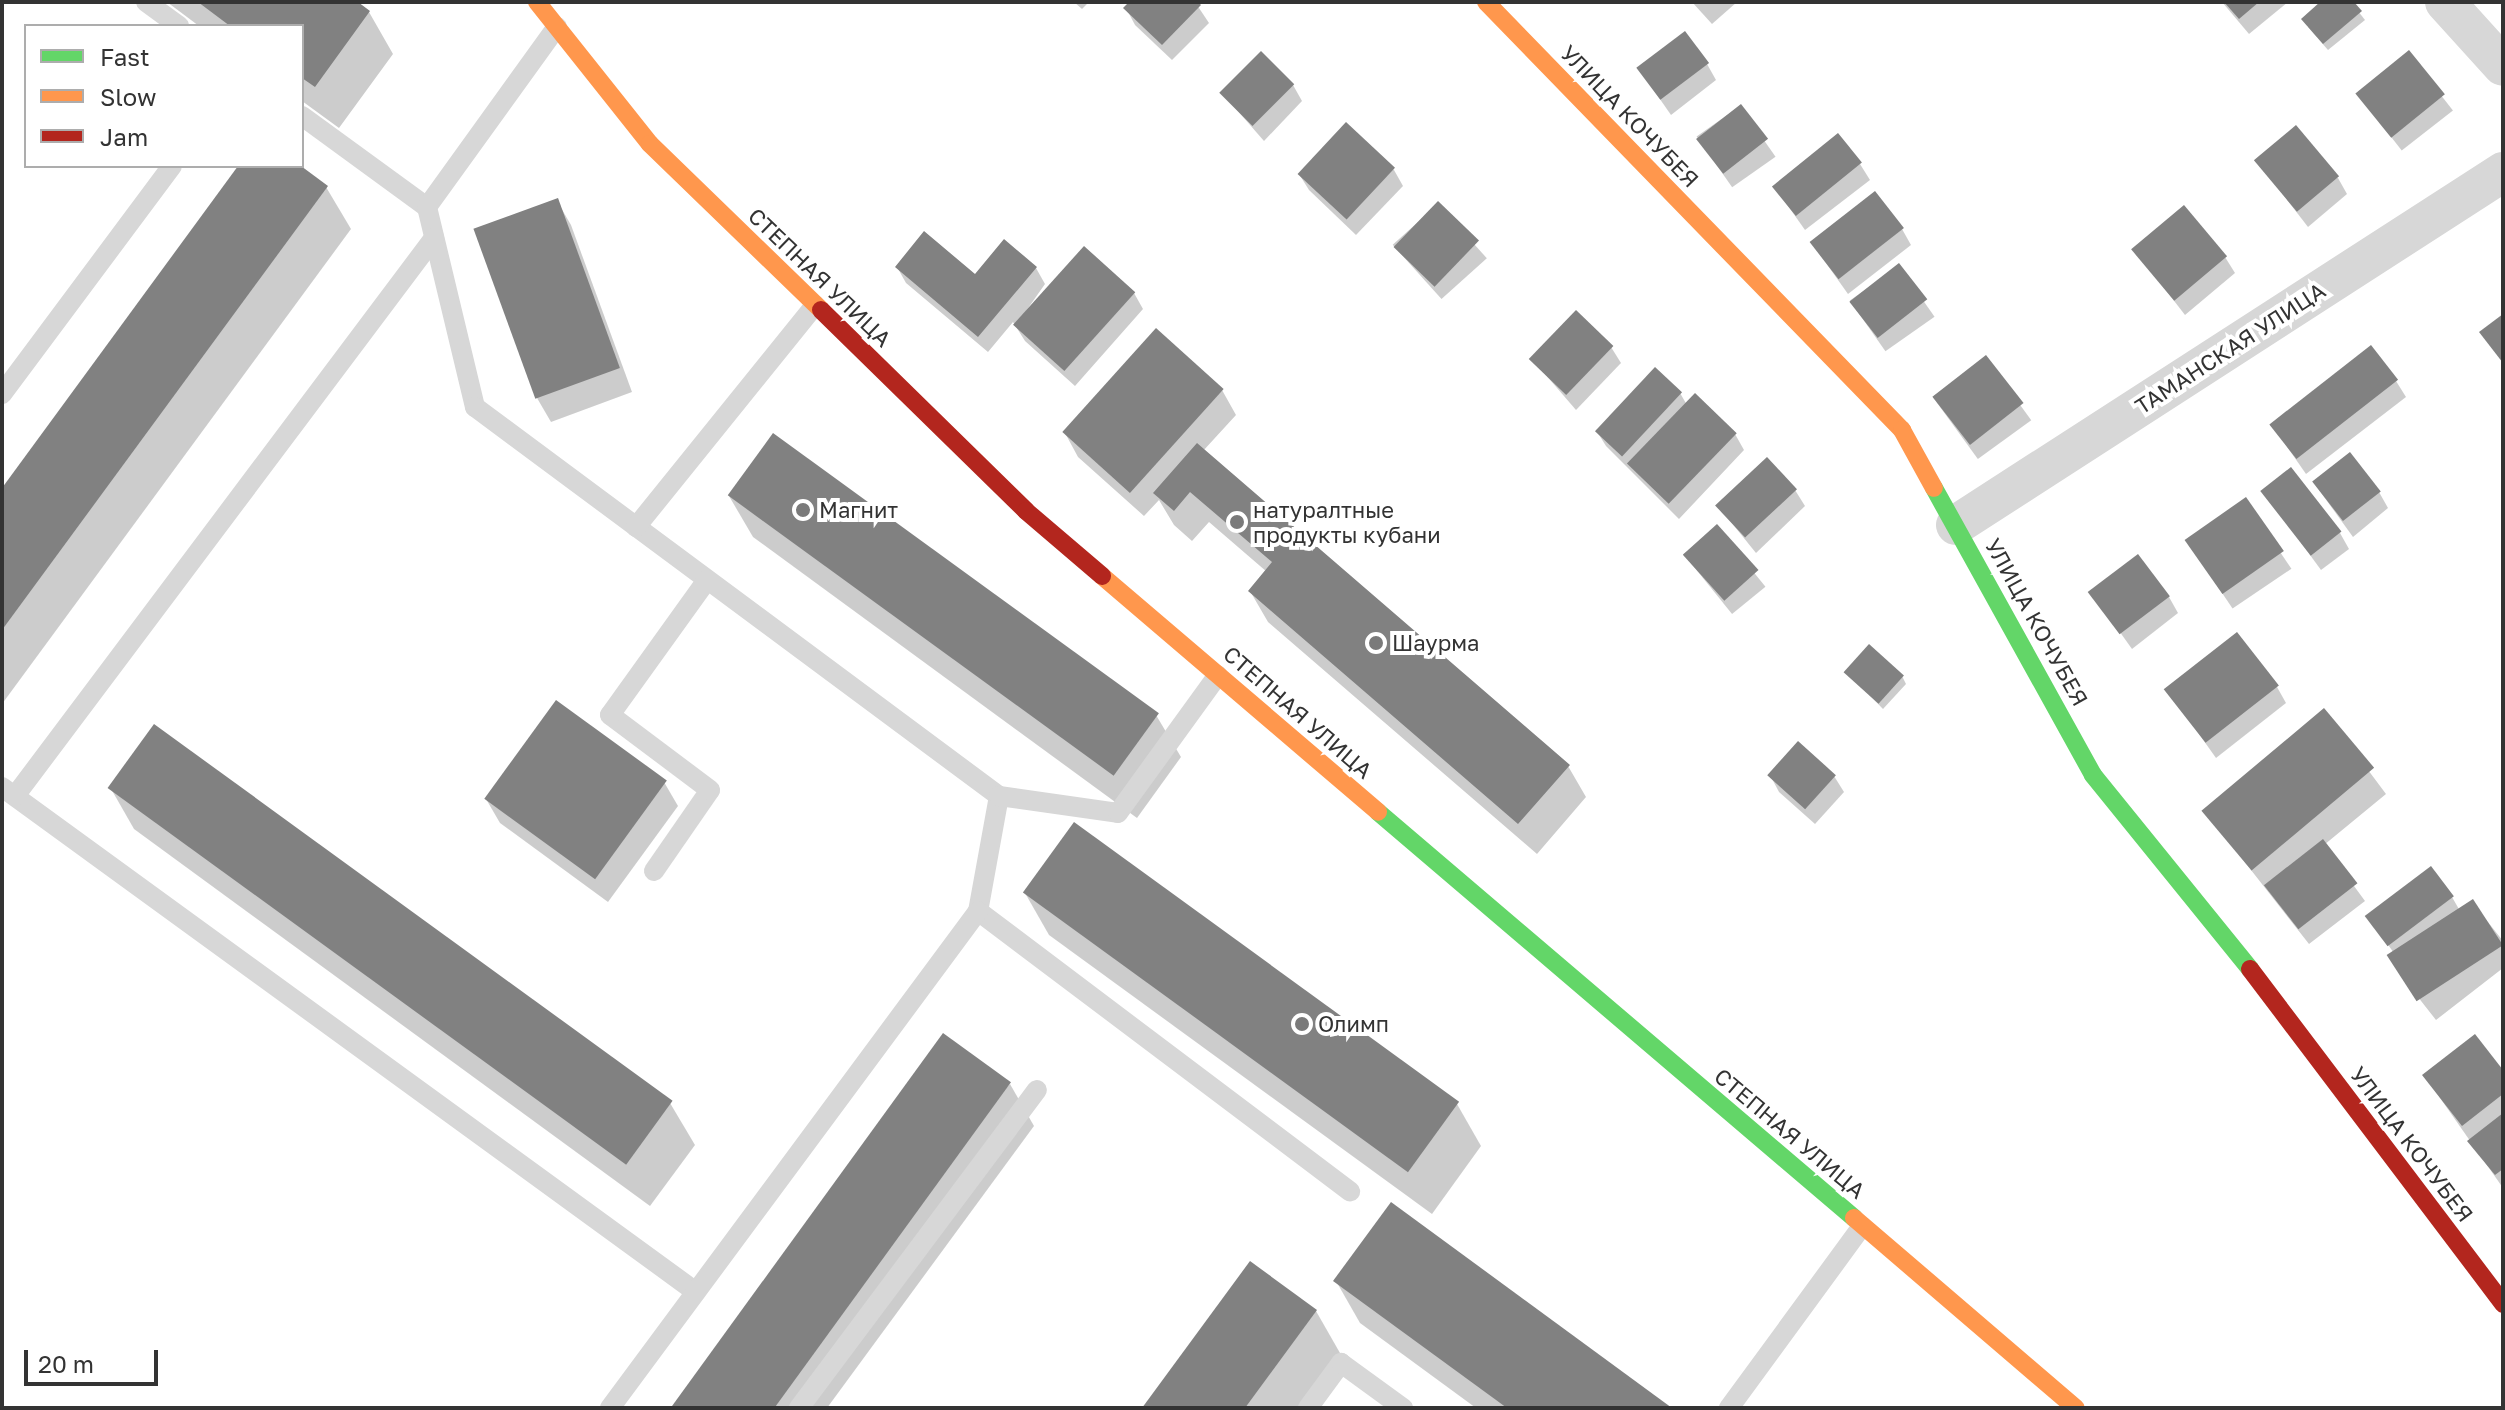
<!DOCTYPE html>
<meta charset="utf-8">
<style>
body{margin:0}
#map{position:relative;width:2505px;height:1410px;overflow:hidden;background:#fff;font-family:"Golos Text",sans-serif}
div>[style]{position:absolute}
.shadow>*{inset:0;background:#0003;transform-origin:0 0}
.building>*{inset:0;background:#818181;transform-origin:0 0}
.lane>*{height:20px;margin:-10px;padding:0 10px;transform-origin:10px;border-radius:10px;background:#d7d7d7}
.street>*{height:40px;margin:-20px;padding:0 20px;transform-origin:20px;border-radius:20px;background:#d7d7d7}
.fast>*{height:18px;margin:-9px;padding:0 9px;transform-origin:9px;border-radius:9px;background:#63d668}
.slow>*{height:18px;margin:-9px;padding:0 9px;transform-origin:9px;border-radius:9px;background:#ff974d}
.jam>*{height:18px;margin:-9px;padding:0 9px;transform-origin:9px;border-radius:9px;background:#b3261e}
.dots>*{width:22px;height:22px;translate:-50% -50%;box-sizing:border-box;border:4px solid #fff;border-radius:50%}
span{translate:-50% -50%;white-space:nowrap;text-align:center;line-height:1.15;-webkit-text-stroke:8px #fff;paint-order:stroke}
.street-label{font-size:22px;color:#333}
.poi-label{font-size:22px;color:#333}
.left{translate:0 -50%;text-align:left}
.frame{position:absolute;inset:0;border:4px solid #333;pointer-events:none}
.legend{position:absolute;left:24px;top:24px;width:280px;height:144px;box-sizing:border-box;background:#fff;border:2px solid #adadad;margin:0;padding:10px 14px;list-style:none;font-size:24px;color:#333}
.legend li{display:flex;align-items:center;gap:16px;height:40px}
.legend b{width:40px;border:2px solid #adadad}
.scale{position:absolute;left:24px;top:1350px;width:134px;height:36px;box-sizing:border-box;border:4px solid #333;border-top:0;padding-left:10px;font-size:24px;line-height:28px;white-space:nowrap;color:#333;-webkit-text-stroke:6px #fff;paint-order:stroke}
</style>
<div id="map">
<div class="shadow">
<div style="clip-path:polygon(167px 2px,354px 2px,369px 12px,393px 54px,339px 128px,302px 101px,302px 26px,199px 26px)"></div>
<div style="clip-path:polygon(1074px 2px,1089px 2px,1082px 9px)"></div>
<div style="clip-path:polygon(1132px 2px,1195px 2px,1209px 23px,1172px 60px,1135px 25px,1126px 8px)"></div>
<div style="clip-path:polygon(1692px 2px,1737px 2px,1712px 24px)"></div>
<div style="clip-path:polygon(2222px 2px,2288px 2px,2249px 34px)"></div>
<div style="clip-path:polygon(2324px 2px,2351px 2px,2365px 20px,2328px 50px,2308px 27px)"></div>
<div style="left:2408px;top:53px;width:73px;height:65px;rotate:52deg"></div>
<div style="clip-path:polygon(1707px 64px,1716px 80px,1671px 115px,1639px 69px)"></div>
<div style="clip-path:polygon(1293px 85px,1302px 101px,1264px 141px,1223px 94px)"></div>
<div style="left:1740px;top:106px;width:62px;height:53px;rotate:55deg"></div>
<div style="clip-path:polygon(1346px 125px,1394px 170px,1403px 186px,1356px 235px,1309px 190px,1299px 174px)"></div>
<div style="clip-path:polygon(2257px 161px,2338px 178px,2347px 194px,2308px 227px)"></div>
<div style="clip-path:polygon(1860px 164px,1870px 180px,1805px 230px,1774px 186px)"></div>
<div style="clip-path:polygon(240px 166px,298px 166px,326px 187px,351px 229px,2px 704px,2px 491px)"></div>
<div style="clip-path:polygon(557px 201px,571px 225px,632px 392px,551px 422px,537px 398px)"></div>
<div style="left:1438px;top:204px;width:73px;height:61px;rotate:48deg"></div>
<div style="clip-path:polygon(1902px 229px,1911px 245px,1848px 294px,1811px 242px)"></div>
<div style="clip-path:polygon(2134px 249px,2225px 257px,2235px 273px,2185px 315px)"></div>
<div style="left:1899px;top:266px;width:62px;height:60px;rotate:55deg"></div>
<div style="clip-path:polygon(897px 267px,975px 276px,1036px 268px,1045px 284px,1019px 321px,1134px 293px,1143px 309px,1075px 386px,1025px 341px,1013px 322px,988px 352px,906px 283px)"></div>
<div style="clip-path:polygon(1611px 347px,1621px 363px,1576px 410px,1532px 359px)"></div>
<div style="left:1986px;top:358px;width:77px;height:66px;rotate:54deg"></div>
<div style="clip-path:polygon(2396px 381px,2406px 397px,2306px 474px,2272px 425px)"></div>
<div style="clip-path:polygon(1222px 390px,1236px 415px,1203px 451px,1568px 766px,1586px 797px,1537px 854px,1268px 622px,1250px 591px,1267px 572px,1209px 522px,1192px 541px,1174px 525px,1159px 500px,1144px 516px,1078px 457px,1065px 433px)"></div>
<div style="clip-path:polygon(1680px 393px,1687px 405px,1735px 434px,1744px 450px,1679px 519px,1606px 446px,1596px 430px)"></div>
<div style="clip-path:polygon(2314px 483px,2379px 492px,2388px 508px,2353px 537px)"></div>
<div style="clip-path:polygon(1795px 490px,1805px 506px,1756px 553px,1718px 506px)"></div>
<div style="clip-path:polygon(2263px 491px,2340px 533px,2349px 549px,2321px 570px)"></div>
<div style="clip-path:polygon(729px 496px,1156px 715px,1181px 757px,1137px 818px,753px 537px)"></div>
<div style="left:2245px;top:500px;width:83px;height:71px;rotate:56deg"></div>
<div style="left:1717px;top:527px;width:77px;height:43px;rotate:51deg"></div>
<div style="clip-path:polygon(2092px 593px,2169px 597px,2178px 613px,2132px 649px)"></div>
<div style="clip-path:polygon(1847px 672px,1902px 676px,1906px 684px,1883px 709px)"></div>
<div style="clip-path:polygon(2277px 687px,2286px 703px,2216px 758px,2167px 689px)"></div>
<div style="clip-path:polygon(2324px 711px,2386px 794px,2324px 845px,2365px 901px,2309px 944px,2204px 810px)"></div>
<div style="clip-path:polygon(1770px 775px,1834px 776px,1844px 792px,1815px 824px,1779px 792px)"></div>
<div style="clip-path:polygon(664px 782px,678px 806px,608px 902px,500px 823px,486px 799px)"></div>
<div style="clip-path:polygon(110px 787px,670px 1103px,695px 1145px,650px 1206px,134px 829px)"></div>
<div style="clip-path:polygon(1025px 893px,1457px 1104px,1481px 1146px,1432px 1214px,1049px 935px)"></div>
<div style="clip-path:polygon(2452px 897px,2460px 911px,2472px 902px,2503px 941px,2503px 968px,2436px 1020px,2403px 978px,2394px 962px,2398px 959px,2368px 916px)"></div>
<div style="clip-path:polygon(2503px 1073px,2503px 1188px,2424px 1075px)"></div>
<div style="clip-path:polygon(1010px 1084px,1034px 1126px,827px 1408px,671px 1408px)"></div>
<div style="clip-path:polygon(1336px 1281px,1669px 1408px,1476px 1408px,1360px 1323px)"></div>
<div style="clip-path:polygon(1316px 1311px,1340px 1353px,1300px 1408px,1144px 1408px)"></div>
</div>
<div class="building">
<div style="clip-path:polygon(198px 2px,358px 2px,370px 11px,315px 87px,302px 78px,302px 26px,230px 26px)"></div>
<div style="clip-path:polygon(1129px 2px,1198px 2px,1201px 5px,1162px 45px,1123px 8px)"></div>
<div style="clip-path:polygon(2224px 2px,2259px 2px,2239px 19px)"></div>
<div style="clip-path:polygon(2320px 2px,2354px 2px,2362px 11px,2323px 44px,2301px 19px)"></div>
<div style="left:1685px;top:31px;width:40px;height:61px;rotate:53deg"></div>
<div style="left:2409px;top:50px;width:57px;height:69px;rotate:51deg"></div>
<div style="left:1261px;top:51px;width:47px;height:59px;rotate:45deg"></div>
<div style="left:1741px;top:104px;width:44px;height:57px;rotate:52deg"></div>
<div style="left:1346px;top:122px;width:67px;height:71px;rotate:43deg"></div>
<div style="left:2296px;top:125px;width:67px;height:55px;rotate:50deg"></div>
<div style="left:1838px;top:133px;width:38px;height:85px;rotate:51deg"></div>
<div style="clip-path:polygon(238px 166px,301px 166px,328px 186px,2px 630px,2px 488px)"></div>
<div style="left:1875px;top:191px;width:47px;height:83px;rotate:52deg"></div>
<div style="left:558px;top:198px;width:181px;height:90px;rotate:70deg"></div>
<div style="left:1438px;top:201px;width:57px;height:64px;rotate:44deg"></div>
<div style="left:2184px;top:205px;width:67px;height:69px;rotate:50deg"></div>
<div style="clip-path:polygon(924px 231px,975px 274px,1004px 239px,1037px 267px,978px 337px,895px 267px)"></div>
<div style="left:1084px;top:246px;width:69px;height:106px;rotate:42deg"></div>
<div style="left:1899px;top:263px;width:46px;height:63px;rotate:52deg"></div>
<div style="left:1576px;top:310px;width:52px;height:68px;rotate:44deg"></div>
<div style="clip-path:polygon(2503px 314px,2503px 363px,2479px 332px)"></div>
<div style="left:1156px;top:328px;width:91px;height:140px;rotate:42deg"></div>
<div style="left:2371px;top:345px;width:44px;height:129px;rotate:52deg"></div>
<div style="left:1986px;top:355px;width:61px;height:68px;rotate:52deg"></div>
<div style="left:1655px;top:367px;width:37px;height:88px;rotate:43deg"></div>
<div style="left:1695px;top:393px;width:58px;height:98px;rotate:44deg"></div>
<div style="left:773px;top:433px;width:477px;height:77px;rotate:36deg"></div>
<div style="clip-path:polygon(1197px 443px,1570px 765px,1518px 824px,1248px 591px,1272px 562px,1190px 492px,1174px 511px,1153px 493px)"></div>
<div style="left:2350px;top:452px;width:50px;height:48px;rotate:52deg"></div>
<div style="left:1767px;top:457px;width:44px;height:71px;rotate:47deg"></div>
<div style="left:2291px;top:467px;width:82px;height:39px;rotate:52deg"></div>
<div style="left:2246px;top:497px;width:66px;height:75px;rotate:55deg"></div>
<div style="left:1717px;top:524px;width:62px;height:46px;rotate:48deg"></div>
<div style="left:2138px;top:554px;width:53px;height:63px;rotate:53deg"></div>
<div style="left:2237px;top:632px;width:68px;height:93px;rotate:52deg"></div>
<div style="left:1869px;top:644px;width:47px;height:38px;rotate:42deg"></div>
<div style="left:556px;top:700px;width:137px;height:122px;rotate:36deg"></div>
<div style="left:2324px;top:708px;width:78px;height:160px;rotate:50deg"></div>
<div style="left:154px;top:724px;width:641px;height:79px;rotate:36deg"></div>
<div style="left:1798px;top:741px;width:51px;height:46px;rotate:42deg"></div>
<div style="left:1074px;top:822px;width:476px;height:87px;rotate:36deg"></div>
<div style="left:2323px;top:839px;width:56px;height:75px;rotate:52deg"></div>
<div style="left:2431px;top:866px;width:38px;height:83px;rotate:53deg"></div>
<div style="left:2473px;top:899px;width:55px;height:103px;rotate:57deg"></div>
<div style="left:943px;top:1033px;width:84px;height:465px;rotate:36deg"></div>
<div style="clip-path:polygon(2475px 1034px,2503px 1070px,2503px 1094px,2462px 1126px,2422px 1075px)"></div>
<div style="clip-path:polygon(2503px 1113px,2503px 1169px,2495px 1175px,2467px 1141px)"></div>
<div style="clip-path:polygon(1391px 1202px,1672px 1408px,1507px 1408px,1333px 1281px)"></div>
<div style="clip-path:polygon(1250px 1261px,1317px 1310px,1245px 1408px,1142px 1408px)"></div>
</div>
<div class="lane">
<div style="left:146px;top:2px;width:41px;rotate:36deg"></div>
<div style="left:302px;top:116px;width:155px;rotate:36.1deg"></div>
<div style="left:427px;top:207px;width:222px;rotate:-54.2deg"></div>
<div style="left:427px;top:207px;width:206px;rotate:76.5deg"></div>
<div style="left:475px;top:407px;width:653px;rotate:36.59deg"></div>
<div style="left:999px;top:796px;width:117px;rotate:100.3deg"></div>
<div style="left:978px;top:911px;width:466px;rotate:37deg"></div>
<div style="left:2px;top:394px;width:284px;rotate:-53.3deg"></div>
<div style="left:636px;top:527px;width:285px;rotate:-51.1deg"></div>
<div style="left:2px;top:787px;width:858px;rotate:36.04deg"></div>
<div style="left:15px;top:796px;width:698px;rotate:-53.1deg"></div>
<div style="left:999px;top:796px;width:120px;rotate:8.1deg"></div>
<div style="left:1118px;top:813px;width:170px;rotate:-54.1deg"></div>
<div style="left:654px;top:871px;width:98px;rotate:-55.3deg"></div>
<div style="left:710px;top:790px;width:125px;rotate:-143.1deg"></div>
<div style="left:610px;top:715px;width:166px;rotate:-54.3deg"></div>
<div style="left:610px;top:1408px;width:618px;rotate:-53.48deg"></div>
<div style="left:799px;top:1408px;width:397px;rotate:-53.2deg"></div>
<div style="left:1308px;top:1408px;width:56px;rotate:-53.7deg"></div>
<div style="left:1341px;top:1363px;width:77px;rotate:36deg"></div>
<div style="left:1729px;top:1408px;width:225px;rotate:-53.8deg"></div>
</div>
<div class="street">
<div style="left:2445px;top:2px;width:86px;rotate:47.8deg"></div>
<div style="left:1956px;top:525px;width:651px;rotate:-32.84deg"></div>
</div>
<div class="fast">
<div style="left:1934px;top:488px;width:328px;rotate:61deg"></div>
<div style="left:2093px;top:775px;width:250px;rotate:51deg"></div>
<div style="left:1378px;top:812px;width:626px;rotate:40.46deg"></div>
</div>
<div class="slow">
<div style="left:537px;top:2px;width:181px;rotate:51.5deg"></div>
<div style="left:650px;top:144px;width:238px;rotate:44.1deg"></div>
<div style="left:1486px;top:2px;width:597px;rotate:45.81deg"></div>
<div style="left:1902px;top:430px;width:66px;rotate:61.1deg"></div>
<div style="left:1102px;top:576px;width:363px;rotate:40.5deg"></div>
<div style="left:1854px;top:1218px;width:292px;rotate:40.6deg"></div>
</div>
<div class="jam">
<div style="left:821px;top:310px;width:287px;rotate:44.4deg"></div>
<div style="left:1026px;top:511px;width:100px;rotate:40.5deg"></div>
<div style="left:2250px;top:969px;width:420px;rotate:52.9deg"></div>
</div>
<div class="dots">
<div style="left:803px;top:510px;background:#7a7a7a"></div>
<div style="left:1237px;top:522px;background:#7a7a7a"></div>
<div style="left:1376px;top:643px;background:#7a7a7a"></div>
<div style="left:1302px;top:1024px;background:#7a7a7a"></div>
</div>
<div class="street-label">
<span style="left:1630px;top:116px;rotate:46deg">УЛИЦА КОЧУБЕЯ</span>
<span style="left:820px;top:277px;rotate:44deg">СТЕПНАЯ УЛИЦА</span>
<span style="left:2230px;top:348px;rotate:-33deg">ТАМАНСКАЯ УЛИЦА</span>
<span style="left:2037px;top:622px;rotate:61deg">УЛИЦА КОЧУБЕЯ</span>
<span style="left:1298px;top:712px;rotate:41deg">СТЕПНАЯ УЛИЦА</span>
<span style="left:1790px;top:1133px;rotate:40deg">СТЕПНАЯ УЛИЦА</span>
<span style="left:2412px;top:1144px;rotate:53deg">УЛИЦА КОЧУБЕЯ</span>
</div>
<div class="poi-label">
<span class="left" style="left:1253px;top:522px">натуралтные<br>продукты кубани</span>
<span class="left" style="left:819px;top:510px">Магнит</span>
<span class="left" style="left:1392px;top:643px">Шаурма</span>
<span class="left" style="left:1318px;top:1024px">Олимп</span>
</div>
<div class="frame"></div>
<ul class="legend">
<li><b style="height:10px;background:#63d668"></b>Fast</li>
<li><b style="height:10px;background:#ff974d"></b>Slow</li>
<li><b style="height:10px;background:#b3261e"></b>Jam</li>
</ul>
<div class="scale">20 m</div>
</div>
